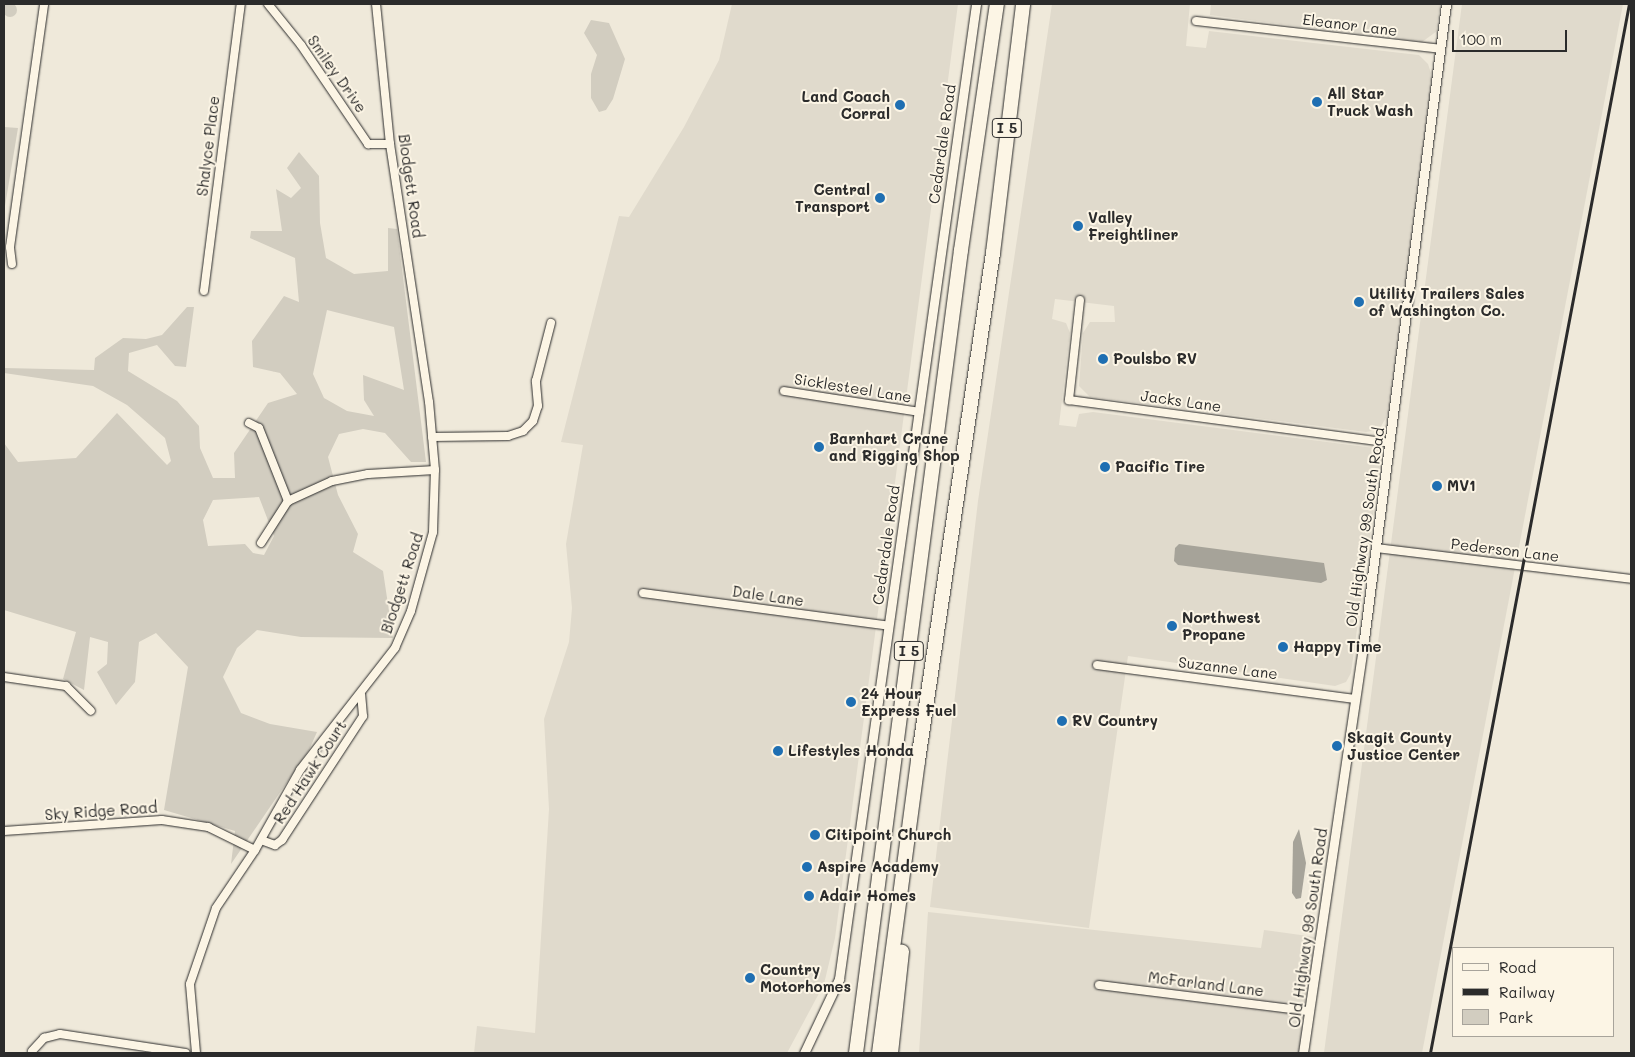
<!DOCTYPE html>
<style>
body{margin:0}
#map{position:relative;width:1635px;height:1057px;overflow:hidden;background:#efe9da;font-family:Mali,sans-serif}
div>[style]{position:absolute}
.built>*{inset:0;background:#e0dacc}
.green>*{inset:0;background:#d2cdc0}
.round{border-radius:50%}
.water>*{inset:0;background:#a6a399}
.roads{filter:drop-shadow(0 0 1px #2b2b2b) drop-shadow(0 0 1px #2b2b2b)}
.minor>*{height:8px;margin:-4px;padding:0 4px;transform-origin:4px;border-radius:4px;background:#fcf5e5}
.tertiary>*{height:9px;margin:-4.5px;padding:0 4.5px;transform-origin:4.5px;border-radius:4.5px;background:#fcf5e5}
.motorway>*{height:14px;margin:-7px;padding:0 7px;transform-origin:7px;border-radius:7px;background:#fcf5e5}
.rail>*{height:2.5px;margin:-1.25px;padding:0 1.25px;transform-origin:1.25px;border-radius:1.25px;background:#2b2b2b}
.dots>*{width:14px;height:14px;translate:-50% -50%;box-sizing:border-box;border:2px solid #fcf5e5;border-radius:50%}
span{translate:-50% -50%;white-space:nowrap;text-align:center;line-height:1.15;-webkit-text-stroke:4px #fcf5e5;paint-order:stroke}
.shield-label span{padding:1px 4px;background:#fcf5e5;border:1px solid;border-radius:4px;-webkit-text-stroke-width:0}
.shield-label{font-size:14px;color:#2b2b2b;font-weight:700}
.street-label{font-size:15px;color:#2b2b2b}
.poi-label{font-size:15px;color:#2b2b2b;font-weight:700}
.left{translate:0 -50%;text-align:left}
.right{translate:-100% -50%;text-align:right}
.frame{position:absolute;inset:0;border:5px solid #2b2b2b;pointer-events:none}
.legend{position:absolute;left:1452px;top:947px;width:162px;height:90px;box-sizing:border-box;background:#fcf5e5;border:1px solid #a8a49b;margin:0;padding:6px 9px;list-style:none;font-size:15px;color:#2b2b2b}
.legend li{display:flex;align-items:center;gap:10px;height:25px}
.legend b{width:25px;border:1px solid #a8a49b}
.scale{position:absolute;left:1452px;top:30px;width:115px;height:22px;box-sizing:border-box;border:2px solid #2b2b2b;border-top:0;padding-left:6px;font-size:15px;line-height:18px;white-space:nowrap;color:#2b2b2b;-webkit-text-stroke:4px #fcf5e5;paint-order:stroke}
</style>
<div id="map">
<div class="built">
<div style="clip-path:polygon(732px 4px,958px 4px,835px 938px,824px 984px,787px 1053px,474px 1053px,477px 1026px,535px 1033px,549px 809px,544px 719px,569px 642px,572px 608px,566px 544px,583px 445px,561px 442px,619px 216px,629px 217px,684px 127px,719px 60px)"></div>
<div style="clip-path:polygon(1052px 4px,1190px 4px,1186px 46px,1206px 48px,1209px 31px,1419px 55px,1428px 64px,1432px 76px,1388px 414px,1379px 430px,1366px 432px,1090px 397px,1079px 386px,1083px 333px,1090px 322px,1115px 322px,1114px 306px,1055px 299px,1052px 319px,1066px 323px,1070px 333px,1059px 425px,1076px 427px,1079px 414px,1093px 412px,1382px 449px,1351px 673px,1346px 682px,1335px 686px,1128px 656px,1089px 928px,930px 907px,978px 501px)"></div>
<div style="clip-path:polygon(1211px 4px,1440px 4px,1437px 31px,1422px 42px,1210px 15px)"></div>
<div style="clip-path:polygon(1462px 4px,1623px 4px,1422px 1053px,1324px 1053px)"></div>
<div style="clip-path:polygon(928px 912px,1261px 948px,1264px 930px,1315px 937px,1299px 1053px,919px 1053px)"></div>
</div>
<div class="green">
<div class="round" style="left:3px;top:3px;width:14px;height:14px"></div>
<div style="clip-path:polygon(591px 20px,609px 23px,625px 59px,613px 99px,606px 110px,599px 112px,591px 98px,591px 74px,597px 55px,584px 33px)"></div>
<div style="clip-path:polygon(4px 127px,18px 128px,4px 212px)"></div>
<div style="clip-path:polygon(evenodd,299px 152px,319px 176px,320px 223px,326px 258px,354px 274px,388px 271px,388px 228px,397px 229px,426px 462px,411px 462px,385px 433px,363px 429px,339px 434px,328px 457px,338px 495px,358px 534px,353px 552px,383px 571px,393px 638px,301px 637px,257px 630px,237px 648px,223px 677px,241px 713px,270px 724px,317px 732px,309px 750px,231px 864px,235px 831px,164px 810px,188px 667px,156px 633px,139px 642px,135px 682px,116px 705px,97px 672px,107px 664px,108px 642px,90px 637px,84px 690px,63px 679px,76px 632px,4px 610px,4px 436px,4px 443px,18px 462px,76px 458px,117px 413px,167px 465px,171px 461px,165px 438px,127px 405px,93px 386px,4px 373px,4px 368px,94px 370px,95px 358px,123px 338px,146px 339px,162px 335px,187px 307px,194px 307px,186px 367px,175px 366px,157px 345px,129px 353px,128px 371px,177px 401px,199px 426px,200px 448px,213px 478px,235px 478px,234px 453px,268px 403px,297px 394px,280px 373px,253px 367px,252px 341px,284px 296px,299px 302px,295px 258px,250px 238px,251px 231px,282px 231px,276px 189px,291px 198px,301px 188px,287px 168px,299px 152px,327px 310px,394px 327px,404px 390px,363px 375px,364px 400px,374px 416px,347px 411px,324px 398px,313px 374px,327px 310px,299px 152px,259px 497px,274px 536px,264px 555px,253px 553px,245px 544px,208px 546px,203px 520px,213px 500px,259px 497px)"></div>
</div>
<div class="water">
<div style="clip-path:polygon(1179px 544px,1324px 563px,1327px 580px,1321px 583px,1178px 565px,1174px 561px,1175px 548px)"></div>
<div style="clip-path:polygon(1299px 829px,1306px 863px,1301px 898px,1296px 899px,1292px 893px,1293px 842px)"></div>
</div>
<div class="roads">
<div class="minor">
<div style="left:268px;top:4px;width:53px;rotate:51.2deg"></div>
<div style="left:301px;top:45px;width:120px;rotate:55.9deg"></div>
<div style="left:368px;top:144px;width:22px"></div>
<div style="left:1196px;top:21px;width:246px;rotate:6.5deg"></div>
<div style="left:12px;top:264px;width:17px;rotate:-97deg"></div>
<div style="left:10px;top:247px;width:245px;rotate:-82deg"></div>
<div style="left:204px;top:291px;width:289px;rotate:-82.7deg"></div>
<div style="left:1080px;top:300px;width:101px;rotate:96.3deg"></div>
<div style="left:1069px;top:400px;width:324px;rotate:7.6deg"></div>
<div style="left:784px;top:391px;width:137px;rotate:8.8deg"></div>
<div style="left:249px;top:423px;width:11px;rotate:27deg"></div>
<div style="left:259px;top:428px;width:79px;rotate:68.3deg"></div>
<div style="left:432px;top:437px;width:76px;rotate:-0.8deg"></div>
<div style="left:508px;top:436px;width:16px;rotate:-18deg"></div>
<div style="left:523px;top:431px;width:14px;rotate:-45deg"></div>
<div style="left:533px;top:421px;width:16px;rotate:-72deg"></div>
<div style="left:538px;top:406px;width:25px;rotate:-95deg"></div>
<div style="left:536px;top:381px;width:60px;rotate:-75.5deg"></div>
<div style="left:261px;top:543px;width:50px;rotate:-57.3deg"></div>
<div style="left:288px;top:501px;width:48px;rotate:-24.4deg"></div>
<div style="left:332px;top:481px;width:37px;rotate:-11deg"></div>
<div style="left:368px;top:474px;width:67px;rotate:-3.4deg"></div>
<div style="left:1376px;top:548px;width:257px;rotate:6.9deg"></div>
<div style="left:643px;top:593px;width:248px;rotate:7.6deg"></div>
<div style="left:1097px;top:665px;width:260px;rotate:7.5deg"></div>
<div style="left:4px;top:677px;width:63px;rotate:8.3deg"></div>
<div style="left:66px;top:686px;width:35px;rotate:45deg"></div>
<div style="left:4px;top:831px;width:158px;rotate:-4deg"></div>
<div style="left:162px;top:820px;width:47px;rotate:8.7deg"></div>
<div style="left:208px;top:827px;width:52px;rotate:26.1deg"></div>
<div style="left:261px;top:840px;width:15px;rotate:20deg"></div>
<div style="left:275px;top:845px;width:9px;rotate:-36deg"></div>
<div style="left:282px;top:840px;width:148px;rotate:-56.8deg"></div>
<div style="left:363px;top:716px;width:21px;rotate:-95deg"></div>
<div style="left:1099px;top:985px;width:212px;rotate:7.1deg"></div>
<div style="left:32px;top:1051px;width:18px;rotate:-47deg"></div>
<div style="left:44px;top:1038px;width:16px;rotate:-14deg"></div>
<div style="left:60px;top:1034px;width:127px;rotate:8.6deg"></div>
<div style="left:196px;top:1053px;width:69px;rotate:-95deg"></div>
<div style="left:190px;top:984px;width:80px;rotate:-71.1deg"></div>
<div style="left:216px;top:908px;width:70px;rotate:-56.1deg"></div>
<div style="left:255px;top:850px;width:92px;rotate:-60.6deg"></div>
<div style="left:300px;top:770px;width:155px;rotate:-52.1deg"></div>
<div style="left:395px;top:648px;width:40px;rotate:-66.6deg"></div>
<div style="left:411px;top:611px;width:82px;rotate:-74.4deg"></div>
<div style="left:433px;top:532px;width:62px;rotate:-88.2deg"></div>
<div style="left:435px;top:470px;width:68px;rotate:-95deg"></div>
<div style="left:429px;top:402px;width:261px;rotate:-98.6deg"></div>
<div style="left:390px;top:144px;width:141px;rotate:-95.7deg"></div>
</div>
<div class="tertiary">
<div style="left:804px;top:1053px;width:82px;rotate:-64.7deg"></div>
<div style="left:839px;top:979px;width:985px;rotate:-82deg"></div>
<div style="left:1303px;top:1053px;width:418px;rotate:-81.6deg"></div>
<div style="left:1364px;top:639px;width:640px;rotate:-82.64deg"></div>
</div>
<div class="motorway">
<div style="left:856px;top:1053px;width:810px;rotate:-82.55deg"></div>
<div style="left:961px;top:250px;width:249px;rotate:-81.7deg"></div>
<div style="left:879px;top:1053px;width:295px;rotate:-82.4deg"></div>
<div style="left:918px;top:761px;width:514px;rotate:-81.6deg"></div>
<div style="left:993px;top:253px;width:251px;rotate:-83.1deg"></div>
<div style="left:891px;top:1053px;width:102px;rotate:-83.8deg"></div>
</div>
</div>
<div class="rail">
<div style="left:1430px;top:1053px;width:1068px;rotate:-79.26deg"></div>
</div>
<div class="dots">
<div style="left:1317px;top:102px;background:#1f6fb2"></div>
<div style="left:900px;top:105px;background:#1f6fb2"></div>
<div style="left:880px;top:198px;background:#1f6fb2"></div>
<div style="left:1078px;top:226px;background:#1f6fb2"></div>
<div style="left:1359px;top:302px;background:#1f6fb2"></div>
<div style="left:1103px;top:359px;background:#1f6fb2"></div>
<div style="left:819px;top:447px;background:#1f6fb2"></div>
<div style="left:1105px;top:467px;background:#1f6fb2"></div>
<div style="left:1437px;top:486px;background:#1f6fb2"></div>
<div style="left:1172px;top:626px;background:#1f6fb2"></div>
<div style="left:1283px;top:647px;background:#1f6fb2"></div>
<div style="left:851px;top:702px;background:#1f6fb2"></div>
<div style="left:1062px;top:721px;background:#1f6fb2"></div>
<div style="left:1337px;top:746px;background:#1f6fb2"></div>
<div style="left:778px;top:751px;background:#1f6fb2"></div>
<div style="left:815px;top:835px;background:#1f6fb2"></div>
<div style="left:807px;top:867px;background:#1f6fb2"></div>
<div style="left:809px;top:896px;background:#1f6fb2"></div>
<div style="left:750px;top:978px;background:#1f6fb2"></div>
</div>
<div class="shield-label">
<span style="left:1007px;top:128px">I 5</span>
<span style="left:909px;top:651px">I 5</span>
</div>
<div class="street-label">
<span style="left:1350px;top:25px;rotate:7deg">Eleanor Lane</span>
<span style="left:337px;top:74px;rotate:55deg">Smiley Drive</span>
<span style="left:942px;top:144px;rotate:-82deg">Cedardale Road</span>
<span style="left:208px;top:146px;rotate:-83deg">Shalyce Place</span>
<span style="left:411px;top:186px;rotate:82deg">Blodgett Road</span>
<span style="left:853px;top:388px;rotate:9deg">Sicklesteel Lane</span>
<span style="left:1181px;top:401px;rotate:8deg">Jacks Lane</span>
<span style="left:1365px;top:527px;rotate:-82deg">Old Highway 99 South Road</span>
<span style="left:886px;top:545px;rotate:-82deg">Cedardale Road</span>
<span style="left:1505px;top:550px;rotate:7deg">Pederson Lane</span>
<span style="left:402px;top:583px;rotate:-72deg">Blodgett Road</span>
<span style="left:768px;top:596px;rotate:8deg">Dale Lane</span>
<span style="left:1228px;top:668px;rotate:7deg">Suzanne Lane</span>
<span style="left:310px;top:772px;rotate:-57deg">Red Hawk Court</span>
<span style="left:101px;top:811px;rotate:-4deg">Sky Ridge Road</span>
<span style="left:1308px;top:928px;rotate:-82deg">Old Highway 99 South Road</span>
<span style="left:1206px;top:984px;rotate:7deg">McFarland Lane</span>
</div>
<div class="poi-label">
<span class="left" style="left:1327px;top:102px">All Star<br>Truck Wash</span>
<span class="right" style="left:890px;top:105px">Land Coach<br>Corral</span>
<span class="right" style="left:870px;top:198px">Central<br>Transport</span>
<span class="left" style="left:1088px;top:226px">Valley<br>Freightliner</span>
<span class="left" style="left:1369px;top:302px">Utility Trailers Sales<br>of Washington Co.</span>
<span class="left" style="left:1113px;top:359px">Poulsbo RV</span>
<span class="left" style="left:829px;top:447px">Barnhart Crane<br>and Rigging Shop</span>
<span class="left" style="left:1115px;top:467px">Pacific Tire</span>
<span class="left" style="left:1447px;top:486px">MV1</span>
<span class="left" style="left:1182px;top:626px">Northwest<br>Propane</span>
<span class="left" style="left:1293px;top:647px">Happy Time</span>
<span class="left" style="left:861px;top:702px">24 Hour<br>Express Fuel</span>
<span class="left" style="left:1072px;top:721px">RV Country</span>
<span class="left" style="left:1347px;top:746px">Skagit County<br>Justice Center</span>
<span class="left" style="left:788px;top:751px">Lifestyles Honda</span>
<span class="left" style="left:825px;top:835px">Citipoint Church</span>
<span class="left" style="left:817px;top:867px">Aspire Academy</span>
<span class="left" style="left:819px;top:896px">Adair Homes</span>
<span class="left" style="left:760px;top:978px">Country<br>Motorhomes</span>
</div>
<div class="frame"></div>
<ul class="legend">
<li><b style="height:6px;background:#fcf5e5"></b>Road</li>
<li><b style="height:6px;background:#2b2b2b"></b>Railway</li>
<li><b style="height:14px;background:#d2cdc0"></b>Park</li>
</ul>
<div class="scale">100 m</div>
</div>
